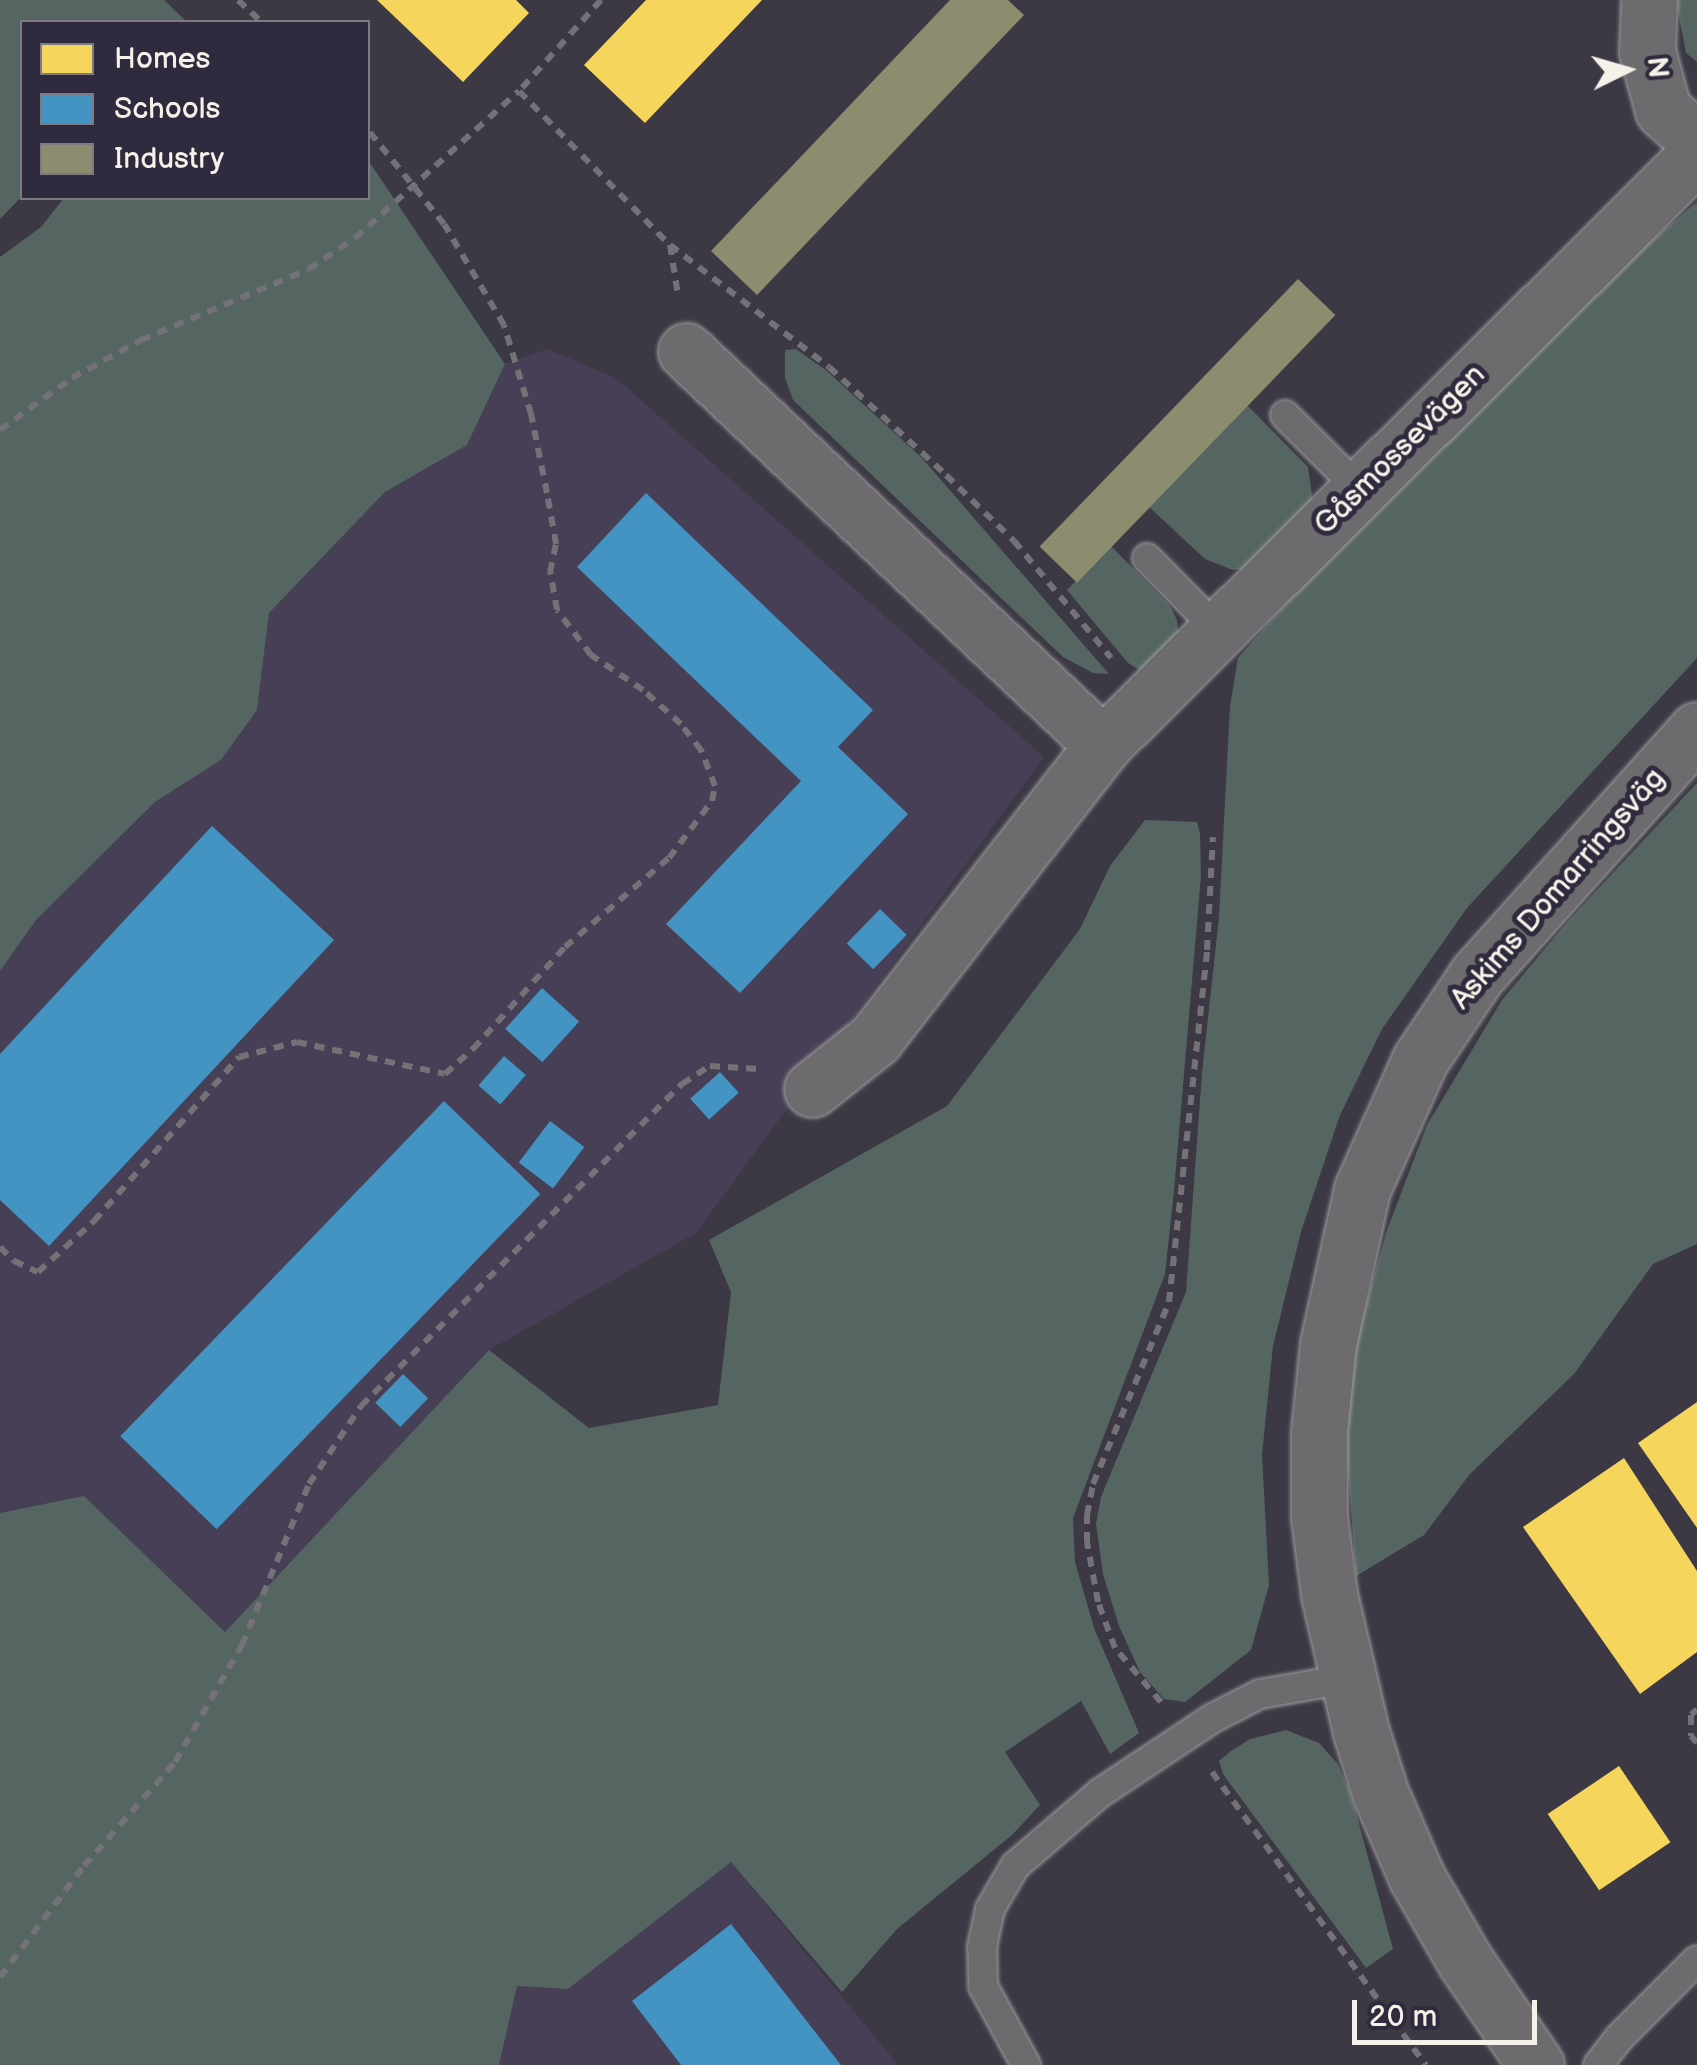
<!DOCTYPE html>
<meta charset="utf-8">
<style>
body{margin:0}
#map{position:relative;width:1697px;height:2065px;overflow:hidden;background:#3c3944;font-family:"Balsamiq Sans",sans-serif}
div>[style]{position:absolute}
.built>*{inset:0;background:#463f55}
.green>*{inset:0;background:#556561}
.homes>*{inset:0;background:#f6d55c;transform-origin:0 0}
.schools>*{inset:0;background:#4393c3;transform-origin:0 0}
.industry>*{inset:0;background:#8c8c6e;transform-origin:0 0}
.path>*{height:6px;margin-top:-3px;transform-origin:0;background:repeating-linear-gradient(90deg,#747276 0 10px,transparent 0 18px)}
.roads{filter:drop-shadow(0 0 2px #9f9da0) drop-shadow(0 0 2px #9f9da0)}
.lane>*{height:28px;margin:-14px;padding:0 14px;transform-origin:14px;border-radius:14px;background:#6e6b6e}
.street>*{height:55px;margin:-27.5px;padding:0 27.5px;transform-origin:27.5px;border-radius:27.5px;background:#6e6b6e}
span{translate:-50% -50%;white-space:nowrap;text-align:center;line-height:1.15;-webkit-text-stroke:10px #2f2a3d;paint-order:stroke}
.street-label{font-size:30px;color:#f4f1e8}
.legend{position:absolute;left:20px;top:20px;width:350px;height:180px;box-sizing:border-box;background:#2f2a3d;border:2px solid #7e7a81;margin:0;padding:12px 18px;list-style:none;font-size:30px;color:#f4f1e8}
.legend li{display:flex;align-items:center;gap:20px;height:50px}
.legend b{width:50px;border:2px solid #7e7a81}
.north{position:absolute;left:1577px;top:20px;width:100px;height:100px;-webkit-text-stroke:8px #2f2a3d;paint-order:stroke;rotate:85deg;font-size:28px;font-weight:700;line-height:40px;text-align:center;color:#f4f1e8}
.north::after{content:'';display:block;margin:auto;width:35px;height:45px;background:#f4f1e8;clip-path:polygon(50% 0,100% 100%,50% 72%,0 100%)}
.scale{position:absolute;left:1352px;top:2000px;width:185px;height:45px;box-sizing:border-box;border:5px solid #f4f1e8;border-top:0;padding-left:12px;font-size:30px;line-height:35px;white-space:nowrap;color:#f4f1e8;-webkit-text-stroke:8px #2f2a3d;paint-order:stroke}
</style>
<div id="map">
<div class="built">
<div style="clip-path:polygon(547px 349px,616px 378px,1044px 757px,696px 1233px,489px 1350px,225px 1632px,84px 1497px,0 1513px,0 971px,36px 920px,155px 802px,221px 760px,257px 710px,269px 613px,385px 492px,467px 445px,505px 364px)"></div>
<div style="clip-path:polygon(731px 1862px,898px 2065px,499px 2065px,517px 1985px,568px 1989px)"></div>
</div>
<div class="green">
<div style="clip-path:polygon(0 0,164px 0,187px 22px,22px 22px,22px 196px,0 219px)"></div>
<div style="clip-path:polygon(1676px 0,1697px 0,1697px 62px,1686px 53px)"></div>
<div style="clip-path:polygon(368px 160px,505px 364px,467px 445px,385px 492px,269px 613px,257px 710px,221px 760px,155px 802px,36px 920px,0 971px,0 257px,41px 227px,64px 198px,368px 198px)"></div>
<div style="clip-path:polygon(1697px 202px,1697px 658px,1467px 908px,1382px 1029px,1340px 1115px,1301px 1232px,1273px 1346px,1262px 1455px,1269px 1585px,1251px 1650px,1185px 1702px,1164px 1699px,1140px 1672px,1119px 1626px,1103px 1574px,1096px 1524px,1101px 1497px,1186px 1292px,1202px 1073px,1219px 917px,1230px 706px,1238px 658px,1333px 550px,1638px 252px)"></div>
<div style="clip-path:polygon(796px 349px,827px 371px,922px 458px,1109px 674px,1093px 673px,1063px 657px,793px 400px,785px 378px,785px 350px)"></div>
<div style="clip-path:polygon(1247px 405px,1308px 467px,1313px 502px,1244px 569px,1233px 570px,1205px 559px,1148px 506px)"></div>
<div style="clip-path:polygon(1111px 546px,1170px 606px,1177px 620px,1178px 634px,1140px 670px,1128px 663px,1067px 590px)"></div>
<div style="clip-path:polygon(1697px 783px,1697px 1244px,1653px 1264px,1574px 1374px,1470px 1474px,1424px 1535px,1356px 1576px,1345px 1430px,1357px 1336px,1387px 1230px,1427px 1125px,1502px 1000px,1569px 920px)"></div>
<div style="clip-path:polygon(1145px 820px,1197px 822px,1200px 834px,1201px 876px,1174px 1191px,1165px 1274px,1073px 1518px,1075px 1562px,1094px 1628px,1139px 1733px,1110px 1754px,1081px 1701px,1005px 1752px,1040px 1805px,1012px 1835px,897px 1929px,842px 1992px,731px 1862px,568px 1989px,517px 1986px,499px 2065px,0 2065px,0 1513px,84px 1496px,225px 1632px,489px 1350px,589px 1428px,718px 1405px,731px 1292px,709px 1240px,947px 1106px,1080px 929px,1110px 866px)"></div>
<div style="clip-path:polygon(1286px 1730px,1319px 1743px,1337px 1763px,1350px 1791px,1393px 1949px,1366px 1968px,1223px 1774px,1219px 1761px,1231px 1751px,1250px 1739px)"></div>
</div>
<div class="homes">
<div style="clip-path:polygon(377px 0,516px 0,529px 13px,463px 82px)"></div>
<div style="clip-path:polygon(646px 0,762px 0,645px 123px,584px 65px)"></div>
<div style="clip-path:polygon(1697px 1402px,1697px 1528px,1638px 1443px)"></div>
<div style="clip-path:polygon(1624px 1458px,1697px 1571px,1697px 1652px,1640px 1694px,1523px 1527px)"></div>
<div style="left:1619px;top:1766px;width:92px;height:86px;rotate:56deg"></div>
</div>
<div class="schools">
<div style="clip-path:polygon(646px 493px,873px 710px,838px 747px,908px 814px,740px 993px,666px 924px,801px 781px,577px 567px)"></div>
<div style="clip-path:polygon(212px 826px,334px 940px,49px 1246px,0 1200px,0 1054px)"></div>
<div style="left:880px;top:909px;width:37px;height:48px;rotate:44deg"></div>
<div style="left:542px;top:988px;width:50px;height:55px;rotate:42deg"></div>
<div style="left:504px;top:1056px;width:29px;height:39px;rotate:41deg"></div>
<div style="left:720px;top:1072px;width:28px;height:40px;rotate:48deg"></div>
<div style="left:444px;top:1101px;width:134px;height:466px;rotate:44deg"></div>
<div style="left:550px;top:1121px;width:43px;height:52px;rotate:37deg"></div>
<div style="left:403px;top:1374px;width:35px;height:40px;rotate:44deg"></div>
<div style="clip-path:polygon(731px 1924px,841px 2065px,681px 2065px,632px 2001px)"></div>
</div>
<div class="industry">
<div style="clip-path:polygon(950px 0,1008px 0,1024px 15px,757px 295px,711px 251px)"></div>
<div style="left:1298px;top:279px;width:52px;height:372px;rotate:44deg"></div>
</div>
<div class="path">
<div style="left:238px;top:0;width:33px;rotate:43deg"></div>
<div style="left:601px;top:0;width:122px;rotate:132deg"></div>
<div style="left:519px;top:91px;width:216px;rotate:45.6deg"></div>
<div style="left:670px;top:245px;width:51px;rotate:80.9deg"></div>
<div style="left:670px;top:245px;width:200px;rotate:37.5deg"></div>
<div style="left:829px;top:367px;width:159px;rotate:42.7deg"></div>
<div style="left:946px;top:475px;width:95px;rotate:44.1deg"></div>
<div style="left:1014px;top:541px;width:152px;rotate:50.3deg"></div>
<div style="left:0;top:430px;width:89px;rotate:-35.8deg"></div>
<div style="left:72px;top:378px;width:79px;rotate:-28.8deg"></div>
<div style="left:141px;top:340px;width:182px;rotate:-22.9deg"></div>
<div style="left:309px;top:269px;width:55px;rotate:-34deg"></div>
<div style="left:355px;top:238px;width:220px;rotate:-41.9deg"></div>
<div style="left:0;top:1247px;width:20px;rotate:45deg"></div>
<div style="left:14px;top:1261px;width:26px;rotate:25deg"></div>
<div style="left:38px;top:1272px;width:76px;rotate:-42.3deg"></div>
<div style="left:94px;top:1221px;width:219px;rotate:-48.5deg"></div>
<div style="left:239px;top:1057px;width:60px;rotate:-14.5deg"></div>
<div style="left:297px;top:1042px;width:151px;rotate:12.2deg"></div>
<div style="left:445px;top:1074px;width:38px;rotate:-42deg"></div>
<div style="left:473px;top:1049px;width:137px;rotate:-48deg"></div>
<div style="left:565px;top:947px;width:137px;rotate:-40.6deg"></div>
<div style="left:669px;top:858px;width:71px;rotate:-53deg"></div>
<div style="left:712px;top:801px;width:15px;rotate:-79deg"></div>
<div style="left:715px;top:786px;width:39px;rotate:-111deg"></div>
<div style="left:701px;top:750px;width:33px;rotate:-128deg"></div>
<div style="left:681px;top:724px;width:51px;rotate:-138.2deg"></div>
<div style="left:643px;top:690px;width:63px;rotate:-146.1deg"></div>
<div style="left:591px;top:655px;width:56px;rotate:-127.1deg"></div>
<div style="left:557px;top:610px;width:39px;rotate:-100deg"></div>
<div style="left:550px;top:572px;width:29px;rotate:-78deg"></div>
<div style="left:556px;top:544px;width:52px;rotate:-100deg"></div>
<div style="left:547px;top:493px;width:81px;rotate:-101.4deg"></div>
<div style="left:531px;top:414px;width:93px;rotate:-106.9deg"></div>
<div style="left:504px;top:325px;width:117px;rotate:-120.7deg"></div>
<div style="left:444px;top:224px;width:121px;rotate:-129deg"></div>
<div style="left:1161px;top:1702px;width:71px;rotate:-130.4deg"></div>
<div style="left:1115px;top:1648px;width:49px;rotate:-110.3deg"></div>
<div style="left:1098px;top:1602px;width:61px;rotate:-100.4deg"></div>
<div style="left:1087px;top:1542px;width:27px;rotate:-90deg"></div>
<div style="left:1087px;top:1515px;width:32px;rotate:-79deg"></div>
<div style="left:1093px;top:1484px;width:197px;rotate:-67.3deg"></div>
<div style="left:1169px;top:1302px;width:354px;rotate:-83.8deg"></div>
<div style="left:1207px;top:950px;width:113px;rotate:-87deg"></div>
<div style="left:1697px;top:1709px;width:8px;rotate:135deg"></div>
<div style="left:1691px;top:1715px;width:21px;rotate:90deg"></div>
<div style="left:1691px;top:1736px;width:9px;rotate:49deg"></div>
<div style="left:1212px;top:1772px;width:363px;rotate:53.9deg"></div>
<div style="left:0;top:1977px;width:139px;rotate:-52.9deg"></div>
<div style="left:84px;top:1866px;width:138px;rotate:-48.8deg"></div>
<div style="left:175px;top:1762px;width:135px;rotate:-60.2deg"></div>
<div style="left:242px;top:1645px;width:174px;rotate:-67.4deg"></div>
<div style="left:309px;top:1484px;width:94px;rotate:-56.3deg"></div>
<div style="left:361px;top:1406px;width:455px;rotate:-45.1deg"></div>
<div style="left:682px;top:1084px;width:33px;rotate:-33deg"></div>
<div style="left:710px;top:1066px;width:49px;rotate:3.5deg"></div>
</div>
<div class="roads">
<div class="lane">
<div style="left:1285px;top:415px;width:106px;rotate:45deg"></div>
<div style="left:1147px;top:558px;width:103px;rotate:45.4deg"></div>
<div style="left:1026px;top:2065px;width:90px;rotate:-118.6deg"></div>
<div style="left:983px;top:1986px;width:39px;rotate:-91deg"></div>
<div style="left:982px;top:1947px;width:39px;rotate:-78deg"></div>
<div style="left:990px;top:1909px;width:50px;rotate:-59.8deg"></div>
<div style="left:1015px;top:1866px;width:112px;rotate:-40.7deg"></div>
<div style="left:1100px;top:1793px;width:136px;rotate:-33.6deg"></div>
<div style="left:1213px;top:1718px;width:53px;rotate:-27.1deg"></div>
<div style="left:1260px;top:1694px;width:87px;rotate:-9.9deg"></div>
<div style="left:1598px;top:2065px;width:34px;rotate:-52deg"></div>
<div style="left:1619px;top:2038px;width:110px;rotate:-45deg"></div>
</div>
<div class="street">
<div style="left:1649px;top:0;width:51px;rotate:92.2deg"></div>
<div style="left:1647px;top:51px;width:61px;rotate:74.8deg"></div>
<div style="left:1663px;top:110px;width:45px;rotate:41.4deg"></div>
<div style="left:686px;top:351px;width:574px;rotate:43.38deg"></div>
<div style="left:812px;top:1089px;width:80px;rotate:-38.4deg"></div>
<div style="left:875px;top:1039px;width:372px;rotate:-52.2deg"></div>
<div style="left:1103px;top:745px;width:837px;rotate:-44.81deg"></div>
<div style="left:1536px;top:2065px;width:126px;rotate:-124.3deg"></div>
<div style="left:1465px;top:1961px;width:96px;rotate:-120deg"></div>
<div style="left:1417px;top:1878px;width:90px;rotate:-113.4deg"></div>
<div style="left:1381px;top:1795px;width:66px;rotate:-107.6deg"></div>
<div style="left:1361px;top:1732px;width:142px;rotate:-103.1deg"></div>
<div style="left:1329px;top:1594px;width:78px;rotate:-97.4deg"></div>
<div style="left:1319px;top:1517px;width:85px;rotate:-90deg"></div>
<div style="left:1319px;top:1432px;width:88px;rotate:-84.2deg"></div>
<div style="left:1328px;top:1344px;width:159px;rotate:-77.6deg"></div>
<div style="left:1362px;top:1189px;width:141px;rotate:-65.8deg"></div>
<div style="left:1420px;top:1060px;width:102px;rotate:-56.2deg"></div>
<div style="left:1477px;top:975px;width:329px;rotate:-48.1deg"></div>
</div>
</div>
<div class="street-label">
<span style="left:1400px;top:450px;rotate:-45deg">Gåsmossevägen</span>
<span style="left:1558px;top:889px;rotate:-49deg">Askims Domarringsväg</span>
</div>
<ul class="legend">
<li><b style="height:28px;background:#f6d55c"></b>Homes</li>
<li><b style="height:28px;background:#4393c3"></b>Schools</li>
<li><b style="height:28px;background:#8c8c6e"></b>Industry</li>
</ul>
<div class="north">N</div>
<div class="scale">20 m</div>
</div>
